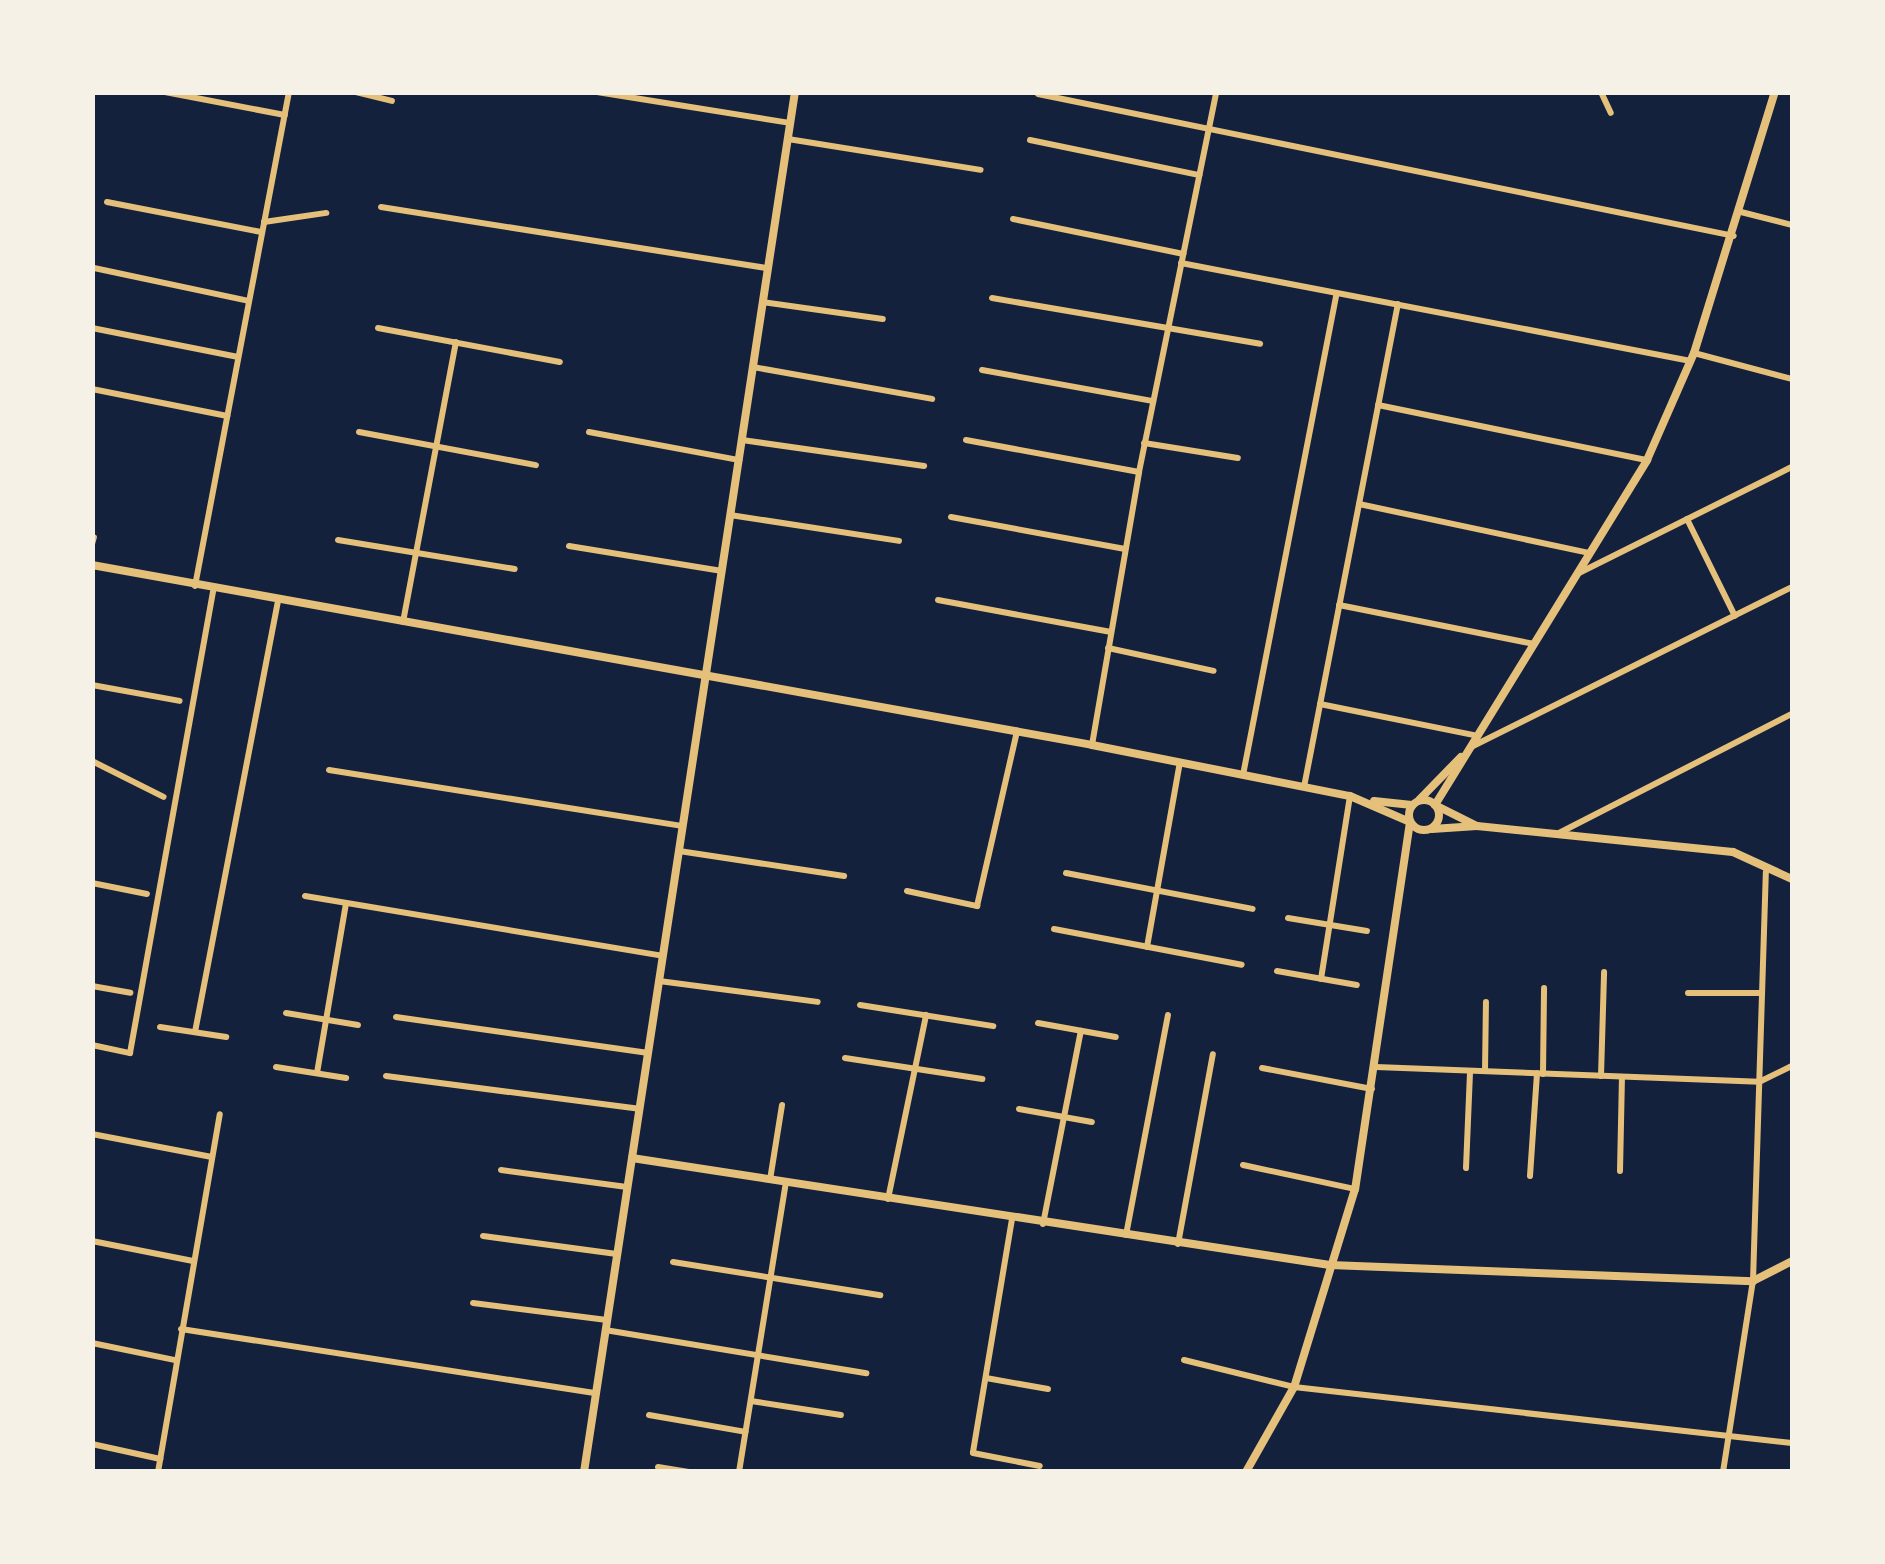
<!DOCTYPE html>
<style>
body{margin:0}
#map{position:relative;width:1885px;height:1564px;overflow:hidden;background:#14213d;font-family:Inter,sans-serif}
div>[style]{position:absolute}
.minor>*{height:6px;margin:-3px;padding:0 3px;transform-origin:3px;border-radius:3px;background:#e5c07b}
.tertiary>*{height:8px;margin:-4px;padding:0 4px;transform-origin:4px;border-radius:4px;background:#e5c07b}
.tertiary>.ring{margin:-4px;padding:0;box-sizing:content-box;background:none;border:8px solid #e5c07b;border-radius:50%}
span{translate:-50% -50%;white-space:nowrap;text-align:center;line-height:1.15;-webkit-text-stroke:8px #f6f1e7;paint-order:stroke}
.frame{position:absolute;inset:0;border:95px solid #f6f1e7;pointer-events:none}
</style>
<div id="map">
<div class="minor">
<div style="left:165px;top:92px;width:122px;rotate:10.9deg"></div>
<div style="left:356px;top:92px;width:37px;rotate:14deg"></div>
<div style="left:597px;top:92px;width:195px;rotate:9.1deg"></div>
<div style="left:1601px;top:92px;width:23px;rotate:65deg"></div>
<div style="left:1038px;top:94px;width:710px;rotate:11.53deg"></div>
<div style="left:788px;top:139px;width:195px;rotate:9.1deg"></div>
<div style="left:1030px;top:140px;width:173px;rotate:11.7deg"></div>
<div style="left:107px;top:202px;width:158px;rotate:11deg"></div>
<div style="left:381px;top:207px;width:392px;rotate:9deg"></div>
<div style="left:1741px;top:212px;width:53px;rotate:14.3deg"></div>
<div style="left:1013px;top:219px;width:174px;rotate:11.6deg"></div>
<div style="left:264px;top:222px;width:63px;rotate:-8.3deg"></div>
<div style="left:1181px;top:263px;width:519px;rotate:10.88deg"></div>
<div style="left:94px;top:268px;width:158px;rotate:12deg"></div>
<div style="left:992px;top:298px;width:272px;rotate:9.7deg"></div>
<div style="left:762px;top:302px;width:122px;rotate:8deg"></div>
<div style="left:92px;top:328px;width:149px;rotate:11.2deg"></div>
<div style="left:378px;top:328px;width:185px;rotate:10.6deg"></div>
<div style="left:1694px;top:353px;width:101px;rotate:14.9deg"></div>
<div style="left:753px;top:367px;width:182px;rotate:10.1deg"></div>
<div style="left:982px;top:370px;width:174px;rotate:10.3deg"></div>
<div style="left:92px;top:389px;width:138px;rotate:11.3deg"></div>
<div style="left:1378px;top:405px;width:275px;rotate:11.6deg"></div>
<div style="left:359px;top:432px;width:180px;rotate:10.6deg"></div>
<div style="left:589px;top:432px;width:153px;rotate:10.6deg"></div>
<div style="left:742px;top:440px;width:184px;rotate:8.1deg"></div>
<div style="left:966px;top:440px;width:176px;rotate:10.5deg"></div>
<div style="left:1144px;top:443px;width:95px;rotate:9.1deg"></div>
<div style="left:1359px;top:504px;width:236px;rotate:12deg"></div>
<div style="left:730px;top:515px;width:171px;rotate:8.7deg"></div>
<div style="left:951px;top:517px;width:177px;rotate:10.4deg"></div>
<div style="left:1687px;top:519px;width:108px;rotate:63.7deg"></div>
<div style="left:338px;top:540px;width:179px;rotate:9.3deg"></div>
<div style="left:92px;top:544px;width:7px;rotate:-74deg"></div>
<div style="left:569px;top:546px;width:155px;rotate:9.3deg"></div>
<div style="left:1579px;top:573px;width:238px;rotate:-26.5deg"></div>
<div style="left:195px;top:586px;width:503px;rotate:-79.23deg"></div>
<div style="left:938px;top:600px;width:176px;rotate:10.5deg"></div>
<div style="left:1339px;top:605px;width:199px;rotate:11.3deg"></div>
<div style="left:403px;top:622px;width:285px;rotate:-79.3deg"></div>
<div style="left:1108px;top:648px;width:108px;rotate:12.2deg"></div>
<div style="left:92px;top:685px;width:89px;rotate:10.3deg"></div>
<div style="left:1320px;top:704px;width:161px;rotate:11.4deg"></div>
<div style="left:1092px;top:745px;width:277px;rotate:-80.2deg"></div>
<div style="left:1139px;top:472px;width:388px;rotate:-78.5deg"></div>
<div style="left:1471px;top:747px;width:359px;rotate:-26.5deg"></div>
<div style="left:92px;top:761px;width:80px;rotate:26.6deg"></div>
<div style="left:329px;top:770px;width:357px;rotate:9deg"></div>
<div style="left:1243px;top:775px;width:491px;rotate:-79deg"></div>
<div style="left:1304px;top:787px;width:492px;rotate:-79deg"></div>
<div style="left:1559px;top:833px;width:262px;rotate:-27.1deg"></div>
<div style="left:679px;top:851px;width:167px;rotate:8.6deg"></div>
<div style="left:1066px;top:873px;width:190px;rotate:10.9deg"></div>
<div style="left:92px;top:883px;width:56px;rotate:11.3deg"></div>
<div style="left:907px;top:891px;width:72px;rotate:12.1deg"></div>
<div style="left:977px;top:906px;width:180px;rotate:-77.1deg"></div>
<div style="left:305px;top:896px;width:363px;rotate:9.5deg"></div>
<div style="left:1288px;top:918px;width:80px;rotate:9.3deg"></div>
<div style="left:1054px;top:929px;width:191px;rotate:10.8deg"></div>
<div style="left:1147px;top:947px;width:188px;rotate:-79.9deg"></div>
<div style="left:1277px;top:971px;width:81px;rotate:9.9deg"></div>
<div style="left:1321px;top:979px;width:185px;rotate:-81deg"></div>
<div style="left:659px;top:981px;width:160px;rotate:7.5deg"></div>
<div style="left:92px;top:986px;width:39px;rotate:10deg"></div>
<div style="left:1688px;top:993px;width:74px"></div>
<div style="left:860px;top:1005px;width:135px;rotate:9deg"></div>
<div style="left:286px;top:1013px;width:73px;rotate:9.5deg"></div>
<div style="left:396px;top:1017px;width:255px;rotate:8.1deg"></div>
<div style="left:1038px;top:1023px;width:79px;rotate:10.2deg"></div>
<div style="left:160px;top:1027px;width:67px;rotate:8.6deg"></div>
<div style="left:195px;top:1032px;width:437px;rotate:-79.1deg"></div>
<div style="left:92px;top:1045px;width:39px;rotate:12deg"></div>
<div style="left:130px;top:1053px;width:470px;rotate:-79.8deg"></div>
<div style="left:845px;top:1058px;width:139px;rotate:8.7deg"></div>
<div style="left:276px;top:1067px;width:71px;rotate:8.9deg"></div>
<div style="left:1376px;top:1067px;width:383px;rotate:2.2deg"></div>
<div style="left:1759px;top:1082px;width:37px;rotate:-26deg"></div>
<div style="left:1262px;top:1068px;width:112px;rotate:10.8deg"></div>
<div style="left:1485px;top:1071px;width:69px;rotate:-89.2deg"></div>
<div style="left:317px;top:1073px;width:172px;rotate:-80.3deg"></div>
<div style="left:1543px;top:1074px;width:86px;rotate:-89.3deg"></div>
<div style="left:386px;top:1076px;width:255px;rotate:7.4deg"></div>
<div style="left:1601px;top:1076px;width:104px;rotate:-88.3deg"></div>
<div style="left:1019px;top:1109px;width:74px;rotate:10.1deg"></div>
<div style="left:92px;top:1134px;width:122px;rotate:10.9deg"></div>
<div style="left:1243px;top:1165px;width:115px;rotate:12.1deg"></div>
<div style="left:1466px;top:1168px;width:97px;rotate:-87.6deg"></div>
<div style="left:501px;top:1170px;width:127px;rotate:7.7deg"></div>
<div style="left:1620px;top:1171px;width:94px;rotate:-88.8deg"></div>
<div style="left:1530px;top:1176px;width:103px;rotate:-86.1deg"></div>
<div style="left:770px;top:1180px;width:76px;rotate:-80.9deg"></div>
<div style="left:888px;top:1199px;width:188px;rotate:-78.3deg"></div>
<div style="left:1012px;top:1219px;width:237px;rotate:99.5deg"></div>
<div style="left:973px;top:1453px;width:68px;rotate:11deg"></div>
<div style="left:1043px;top:1224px;width:197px;rotate:-78.9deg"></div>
<div style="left:1126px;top:1235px;width:224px;rotate:-79.2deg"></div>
<div style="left:483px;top:1236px;width:135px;rotate:7.7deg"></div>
<div style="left:92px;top:1241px;width:103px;rotate:11.2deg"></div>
<div style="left:1178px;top:1244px;width:193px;rotate:-79.6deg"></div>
<div style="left:673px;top:1262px;width:210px;rotate:9.1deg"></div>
<div style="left:473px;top:1303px;width:135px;rotate:7.2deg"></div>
<div style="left:181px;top:1329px;width:420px;rotate:8.8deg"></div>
<div style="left:605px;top:1330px;width:265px;rotate:9.4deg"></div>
<div style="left:92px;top:1343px;width:85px;rotate:11.6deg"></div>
<div style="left:1184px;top:1360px;width:113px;rotate:13.8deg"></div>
<div style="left:1294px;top:1387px;width:501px;rotate:6.42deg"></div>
<div style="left:986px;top:1378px;width:63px;rotate:10.1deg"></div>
<div style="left:751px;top:1401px;width:91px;rotate:8.8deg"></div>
<div style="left:649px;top:1415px;width:98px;rotate:9.9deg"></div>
<div style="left:92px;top:1444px;width:70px;rotate:12.4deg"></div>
<div style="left:658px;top:1467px;width:31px;rotate:9deg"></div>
<div style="left:158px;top:1472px;width:363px;rotate:-80.2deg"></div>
<div style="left:739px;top:1472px;width:294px;rotate:-80.8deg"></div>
<div style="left:1723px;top:1472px;width:193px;rotate:-81.1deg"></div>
<div style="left:1753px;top:1281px;width:409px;rotate:-88.2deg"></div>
</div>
<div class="tertiary">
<div style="left:92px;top:565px;width:1016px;rotate:10.2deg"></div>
<div style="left:1092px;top:745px;width:263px;rotate:11.2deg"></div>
<div style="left:1350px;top:796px;width:65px;rotate:23.4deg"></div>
<div style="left:1410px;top:822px;width:371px;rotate:98.5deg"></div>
<div style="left:1355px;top:1189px;width:207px;rotate:107.1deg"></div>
<div style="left:1294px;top:1387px;width:98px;rotate:119.5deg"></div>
<div class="ring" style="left:1409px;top:800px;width:22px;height:22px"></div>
<div style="left:1419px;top:800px;width:60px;rotate:-45.7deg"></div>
<div style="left:1374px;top:801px;width:38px;rotate:6deg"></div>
<div style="left:1477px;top:826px;width:47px;rotate:-153.4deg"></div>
<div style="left:1435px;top:805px;width:405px;rotate:-58.4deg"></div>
<div style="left:1647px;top:460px;width:117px;rotate:-66.3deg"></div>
<div style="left:1694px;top:353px;width:273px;rotate:-72.8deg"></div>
<div style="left:1432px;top:829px;width:45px;rotate:-3.8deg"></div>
<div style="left:1477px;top:826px;width:257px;rotate:5.8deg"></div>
<div style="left:1733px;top:852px;width:65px;rotate:24.6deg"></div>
<div style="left:632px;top:1158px;width:706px;rotate:8.72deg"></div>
<div style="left:1330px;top:1265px;width:423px;rotate:2.2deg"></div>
<div style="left:1753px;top:1281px;width:44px;rotate:-27.1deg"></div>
<div style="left:584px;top:1472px;width:1396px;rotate:-81.31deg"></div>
</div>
<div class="frame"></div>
</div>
